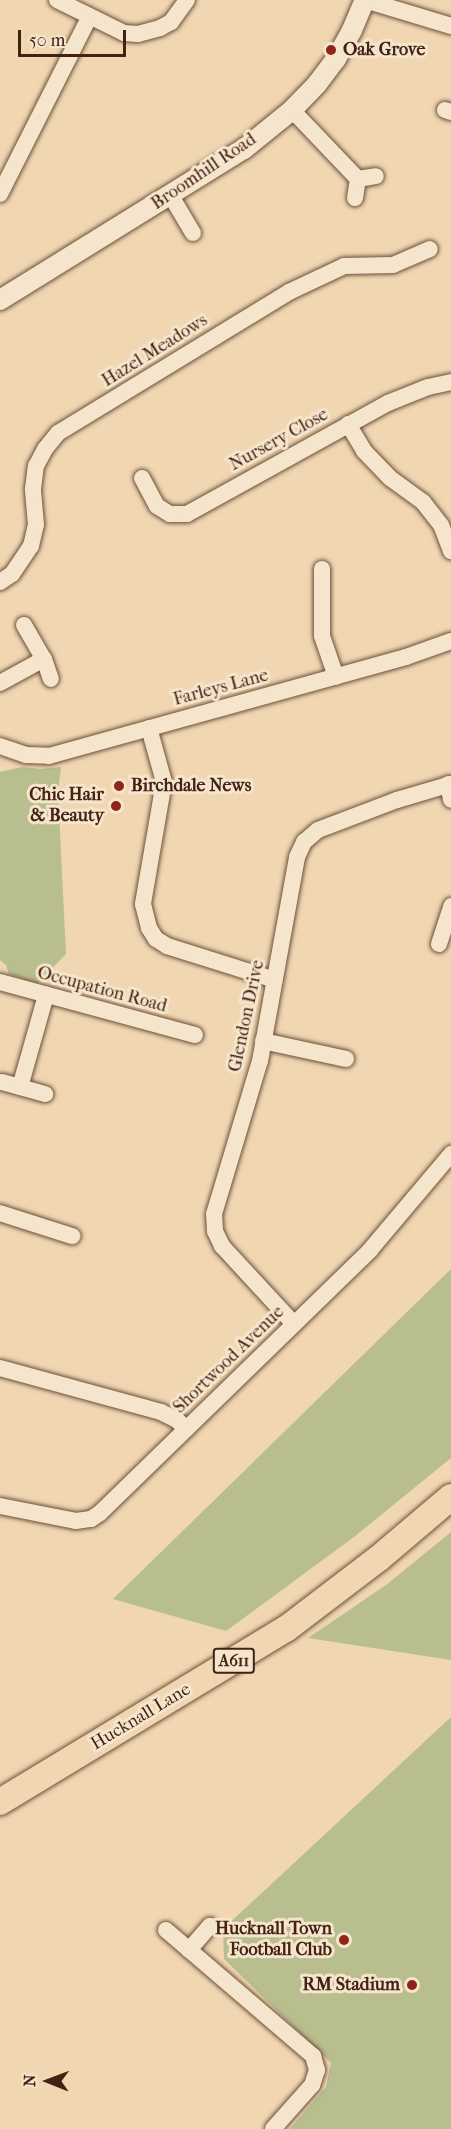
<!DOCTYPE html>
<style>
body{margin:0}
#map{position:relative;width:451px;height:2129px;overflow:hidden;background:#f0d7b1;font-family:"IM FELL French Canon",serif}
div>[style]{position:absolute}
.green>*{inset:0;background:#b8be8d}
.roads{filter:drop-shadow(0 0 2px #6e4f3b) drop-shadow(0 0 2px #6e4f3b)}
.minor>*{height:16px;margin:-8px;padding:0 8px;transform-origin:8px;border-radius:8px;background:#f5e5cc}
.tertiary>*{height:20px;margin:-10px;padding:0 10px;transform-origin:10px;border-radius:10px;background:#f5e5cc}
.primary>*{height:26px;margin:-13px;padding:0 13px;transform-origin:13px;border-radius:13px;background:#f0d7b1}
.dots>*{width:16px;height:16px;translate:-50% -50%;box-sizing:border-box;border:3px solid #f5e5cc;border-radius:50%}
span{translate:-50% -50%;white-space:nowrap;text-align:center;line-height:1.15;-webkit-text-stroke:6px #f5e5cc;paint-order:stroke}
.shield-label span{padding:2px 4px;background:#f5e5cc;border:2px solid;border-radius:4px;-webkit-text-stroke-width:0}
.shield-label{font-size:16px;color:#432214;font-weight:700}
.poi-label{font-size:18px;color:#432214;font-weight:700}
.left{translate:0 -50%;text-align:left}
.right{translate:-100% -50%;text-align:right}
.street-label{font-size:18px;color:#432214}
.north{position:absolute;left:18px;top:2051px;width:60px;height:60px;-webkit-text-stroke:4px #f5e5cc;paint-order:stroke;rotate:271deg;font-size:16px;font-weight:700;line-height:24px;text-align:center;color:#432214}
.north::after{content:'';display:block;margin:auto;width:21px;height:27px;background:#432214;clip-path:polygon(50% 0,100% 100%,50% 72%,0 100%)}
.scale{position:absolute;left:18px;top:30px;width:108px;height:27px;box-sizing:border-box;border:3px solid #432214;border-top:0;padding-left:8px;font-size:18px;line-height:21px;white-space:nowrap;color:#432214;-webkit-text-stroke:4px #f5e5cc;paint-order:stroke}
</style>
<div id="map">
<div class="green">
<div style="clip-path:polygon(22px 767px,40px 769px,61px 767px,58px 792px,66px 954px,37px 984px,9px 974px,6px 965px,0 960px,0 772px)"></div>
<div style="clip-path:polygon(451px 1269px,451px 1458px,354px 1537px,226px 1631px,113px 1599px)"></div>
<div style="clip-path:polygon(451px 1532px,451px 1660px,308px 1638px,386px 1585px)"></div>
<div style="clip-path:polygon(451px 1717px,451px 2129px,290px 2129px,326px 2087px,331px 2063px,224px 1959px,223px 1929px)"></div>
</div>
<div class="roads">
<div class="minor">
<div style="left:57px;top:0;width:75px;rotate:26.2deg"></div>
<div style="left:124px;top:33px;width:14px;rotate:4deg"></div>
<div style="left:138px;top:34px;width:23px;rotate:-15deg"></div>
<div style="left:160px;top:28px;width:13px;rotate:-29deg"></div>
<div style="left:171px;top:22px;width:27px;rotate:-54deg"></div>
<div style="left:365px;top:0;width:90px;rotate:16.8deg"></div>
<div style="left:292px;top:110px;width:95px;rotate:46.3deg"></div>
<div style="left:445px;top:110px;width:6px;rotate:18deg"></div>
<div style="left:0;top:194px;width:199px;rotate:-63.2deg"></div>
<div style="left:171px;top:196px;width:43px;rotate:59.3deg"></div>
<div style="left:355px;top:198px;width:19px;rotate:-81deg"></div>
<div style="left:358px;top:179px;width:18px;rotate:-9deg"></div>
<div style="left:348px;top:424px;width:31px;rotate:59deg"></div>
<div style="left:364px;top:451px;width:37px;rotate:46deg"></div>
<div style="left:390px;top:478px;width:41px;rotate:36deg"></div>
<div style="left:423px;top:502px;width:29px;rotate:52deg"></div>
<div style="left:441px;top:525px;width:28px;rotate:69deg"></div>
<div style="left:142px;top:478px;width:32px;rotate:62deg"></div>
<div style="left:157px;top:506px;width:15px;rotate:32deg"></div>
<div style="left:170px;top:514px;width:17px"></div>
<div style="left:187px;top:514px;width:230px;rotate:-28.9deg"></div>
<div style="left:388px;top:403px;width:43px;rotate:-21.8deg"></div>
<div style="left:428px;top:387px;width:24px;rotate:-12deg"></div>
<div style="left:322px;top:569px;width:67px;rotate:90deg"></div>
<div style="left:322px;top:636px;width:43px;rotate:71.1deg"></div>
<div style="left:0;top:582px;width:14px;rotate:-34deg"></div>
<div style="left:12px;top:574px;width:34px;rotate:-56deg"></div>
<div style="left:31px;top:546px;width:22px;rotate:-77deg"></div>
<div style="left:36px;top:525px;width:36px;rotate:-95deg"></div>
<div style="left:33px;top:489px;width:23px;rotate:-83deg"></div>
<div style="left:36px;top:466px;width:19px;rotate:-62deg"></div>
<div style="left:45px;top:449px;width:21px;rotate:-51deg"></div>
<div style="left:58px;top:433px;width:271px;rotate:-31.4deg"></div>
<div style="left:289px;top:292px;width:61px;rotate:-25.3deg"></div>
<div style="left:344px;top:266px;width:49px;rotate:-1.2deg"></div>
<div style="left:393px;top:265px;width:40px;rotate:-23.4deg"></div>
<div style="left:24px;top:625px;width:39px;rotate:60deg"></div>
<div style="left:44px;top:659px;width:21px;rotate:71deg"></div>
<div style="left:0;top:683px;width:50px;rotate:-28.6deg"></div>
<div style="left:149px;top:728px;width:56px;rotate:74.5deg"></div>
<div style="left:164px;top:782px;width:124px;rotate:99.8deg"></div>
<div style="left:143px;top:904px;width:25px;rotate:76deg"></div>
<div style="left:149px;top:928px;width:13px;rotate:58deg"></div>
<div style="left:156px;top:939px;width:13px;rotate:32deg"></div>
<div style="left:167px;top:946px;width:113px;rotate:17.5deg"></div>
<div style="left:0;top:746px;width:28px;rotate:19deg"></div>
<div style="left:26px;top:755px;width:23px;rotate:2deg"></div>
<div style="left:49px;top:756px;width:370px;rotate:-15.5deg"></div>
<div style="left:406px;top:657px;width:48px;rotate:-19.6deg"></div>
<div style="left:448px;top:784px;width:16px;rotate:79deg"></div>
<div style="left:439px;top:944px;width:40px;rotate:-72deg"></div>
<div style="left:0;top:982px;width:202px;rotate:15.2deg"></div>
<div style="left:263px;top:1041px;width:85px;rotate:12.2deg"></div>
<div style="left:2px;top:1082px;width:45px;rotate:15.6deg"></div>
<div style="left:20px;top:1087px;width:96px;rotate:-74.2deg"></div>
<div style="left:0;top:1213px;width:76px;rotate:17.7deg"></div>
<div style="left:294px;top:1324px;width:106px;rotate:-132.7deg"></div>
<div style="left:222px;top:1246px;width:17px;rotate:-115deg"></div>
<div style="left:215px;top:1231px;width:17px;rotate:-93deg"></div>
<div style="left:214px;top:1214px;width:160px;rotate:-73.3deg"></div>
<div style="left:260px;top:1061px;width:207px;rotate:-79.7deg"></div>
<div style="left:297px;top:857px;width:17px;rotate:-65deg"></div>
<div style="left:304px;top:842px;width:18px;rotate:-41deg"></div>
<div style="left:318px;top:830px;width:85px;rotate:-20.8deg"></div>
<div style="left:397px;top:800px;width:56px;rotate:-16.5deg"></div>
<div style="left:0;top:1368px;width:167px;rotate:15.3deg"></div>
<div style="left:161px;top:1412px;width:18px;rotate:27deg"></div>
<div style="left:177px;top:1420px;width:13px;rotate:45deg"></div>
<div style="left:0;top:1506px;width:77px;rotate:11.2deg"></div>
<div style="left:76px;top:1521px;width:15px;rotate:-8deg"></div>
<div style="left:91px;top:1519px;width:11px;rotate:-34deg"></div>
<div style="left:100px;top:1513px;width:377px;rotate:-44.2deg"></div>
<div style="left:370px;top:1250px;width:126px;rotate:-49.8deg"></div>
<div style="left:166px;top:1930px;width:194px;rotate:40.6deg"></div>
<div style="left:313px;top:2056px;width:15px;rotate:74deg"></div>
<div style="left:317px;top:2070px;width:16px;rotate:108deg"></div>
<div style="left:312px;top:2085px;width:59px;rotate:131.6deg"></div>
<div style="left:189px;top:1950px;width:32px;rotate:-49deg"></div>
</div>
<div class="tertiary">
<div style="left:0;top:300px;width:287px;rotate:-31.8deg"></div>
<div style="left:244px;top:149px;width:62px;rotate:-39.1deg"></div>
<div style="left:292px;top:110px;width:36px;rotate:-46deg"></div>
<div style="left:317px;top:84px;width:31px;rotate:-53deg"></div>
<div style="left:336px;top:59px;width:33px;rotate:-61deg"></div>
<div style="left:352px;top:30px;width:33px;rotate:-67deg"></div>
</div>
<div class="primary">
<div style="left:0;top:1802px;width:334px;rotate:-31.2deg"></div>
<div style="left:286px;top:1629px;width:116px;rotate:-37.3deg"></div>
<div style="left:378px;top:1559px;width:96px;rotate:-40.3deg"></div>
</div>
</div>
<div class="dots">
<div style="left:331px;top:50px;background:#8f2418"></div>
<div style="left:119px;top:786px;background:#8f2418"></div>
<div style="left:116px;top:806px;background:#8f2418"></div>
<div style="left:344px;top:1940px;background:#8f2418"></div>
<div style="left:412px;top:1985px;background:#8f2418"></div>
</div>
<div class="shield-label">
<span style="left:234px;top:1661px">A611</span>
</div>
<div class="poi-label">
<span class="left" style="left:343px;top:50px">Oak Grove</span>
<span class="left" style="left:131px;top:786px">Birchdale News</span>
<span class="right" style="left:104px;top:806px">Chic Hair<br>&amp; Beauty</span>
<span class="right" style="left:332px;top:1940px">Hucknall Town<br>Football Club</span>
<span class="right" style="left:400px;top:1985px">RM Stadium</span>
</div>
<div class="street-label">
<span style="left:204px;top:172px;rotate:-34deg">Broomhill Road</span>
<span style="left:155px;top:351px;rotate:-32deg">Hazel Meadows</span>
<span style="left:279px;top:440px;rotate:-29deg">Nursery Close</span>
<span style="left:221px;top:688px;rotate:-15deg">Farleys Lane</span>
<span style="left:102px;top:990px;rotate:15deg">Occupation Road</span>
<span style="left:247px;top:1016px;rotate:-78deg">Glendon Drive</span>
<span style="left:229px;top:1360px;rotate:-44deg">Shortwood Avenue</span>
<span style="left:141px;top:1717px;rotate:-31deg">Hucknall Lane</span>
</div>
<div class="north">N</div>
<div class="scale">50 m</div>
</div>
